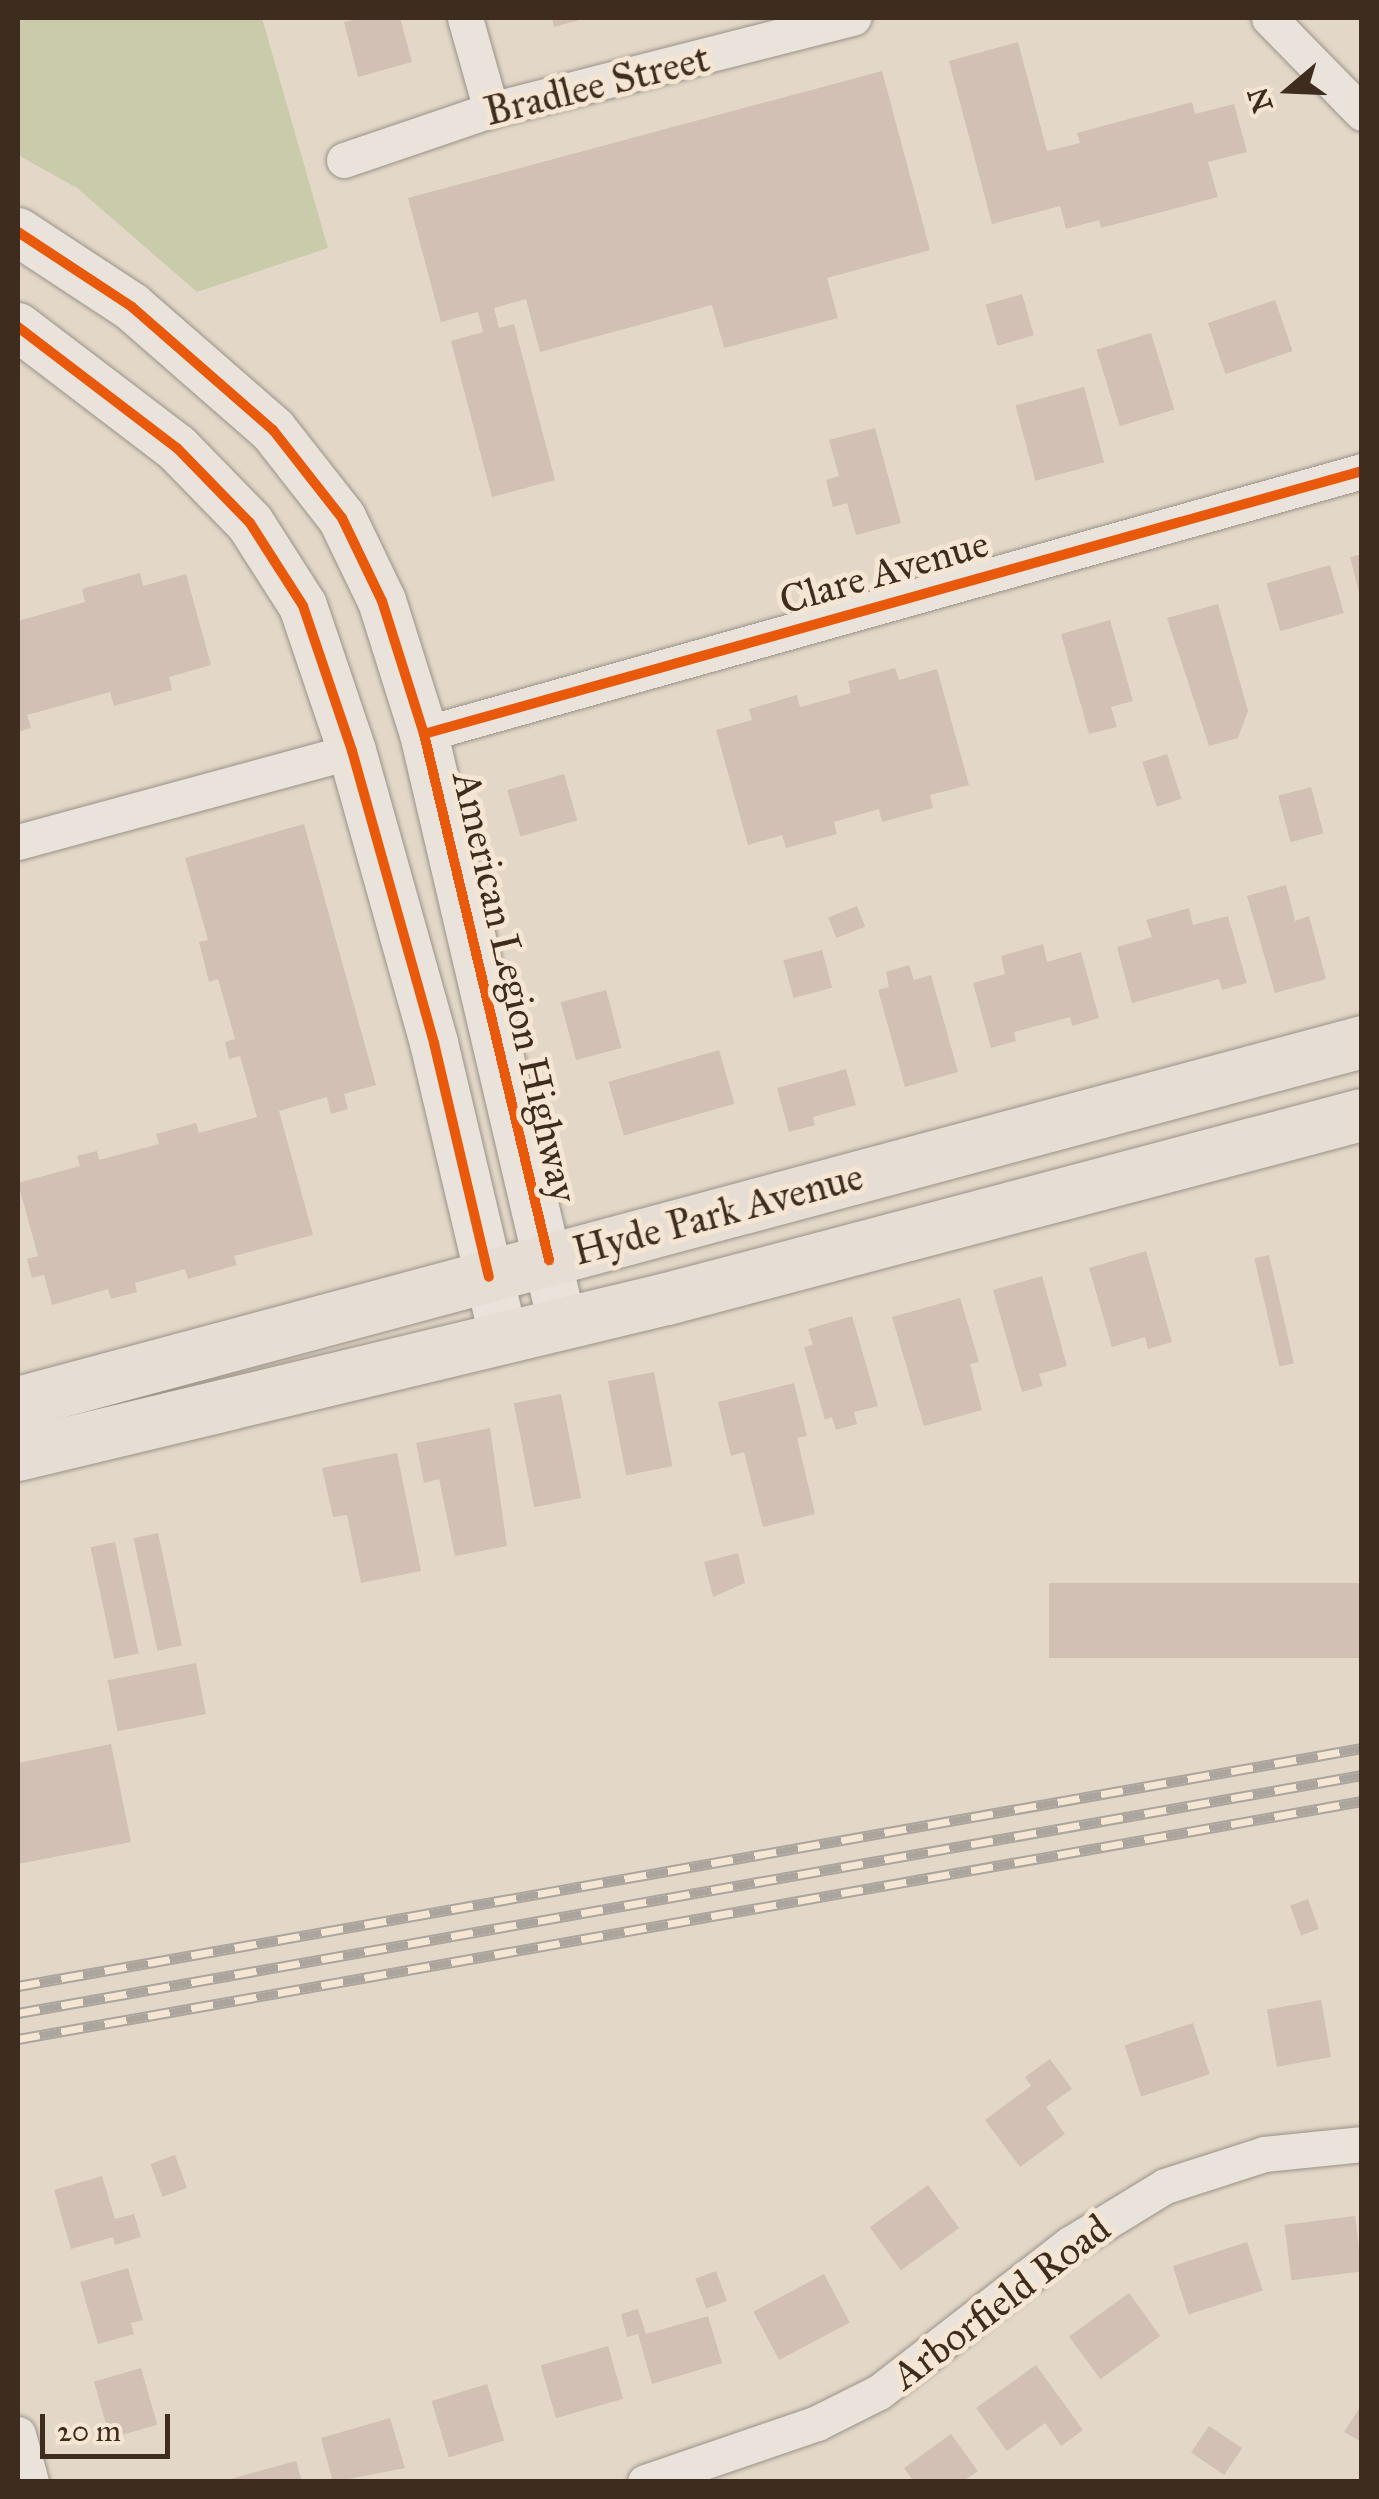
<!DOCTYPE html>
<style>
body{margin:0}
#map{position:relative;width:1379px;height:2499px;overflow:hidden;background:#e3d8c8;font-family:"IM FELL Great Primer",serif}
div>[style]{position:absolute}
.green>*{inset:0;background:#cacbab}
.building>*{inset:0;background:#d1c0b3;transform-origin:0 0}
.roads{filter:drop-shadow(0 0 2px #9a9287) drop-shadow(0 0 2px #9a9287)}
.minor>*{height:35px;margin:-17.5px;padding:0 17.5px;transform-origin:17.5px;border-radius:17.5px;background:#e9e3db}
.secondary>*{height:48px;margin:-24px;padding:0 24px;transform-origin:24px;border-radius:24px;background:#e9e3db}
.primary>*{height:52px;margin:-26px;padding:0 26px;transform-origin:26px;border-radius:26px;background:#e6ded5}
.rail>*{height:11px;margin-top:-5.5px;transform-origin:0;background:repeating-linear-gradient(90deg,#f5e6d3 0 22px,#aba59e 0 44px);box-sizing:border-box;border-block:2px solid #aba59e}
.cycleway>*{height:10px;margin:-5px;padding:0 5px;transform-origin:5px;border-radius:5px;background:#e8590c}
span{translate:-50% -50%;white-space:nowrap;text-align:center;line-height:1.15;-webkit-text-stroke:10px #f5e6d3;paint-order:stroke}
.street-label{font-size:40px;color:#3e2c1e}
.frame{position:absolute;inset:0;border:20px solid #3e2c1e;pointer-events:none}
.north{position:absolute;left:1239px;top:40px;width:100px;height:100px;-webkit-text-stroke:8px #f5e6d3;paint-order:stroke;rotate:251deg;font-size:28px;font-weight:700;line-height:40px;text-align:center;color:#3e2c1e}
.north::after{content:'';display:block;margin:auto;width:35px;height:45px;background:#3e2c1e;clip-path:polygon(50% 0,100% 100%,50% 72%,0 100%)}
.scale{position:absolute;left:40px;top:2414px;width:130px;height:45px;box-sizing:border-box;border:5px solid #3e2c1e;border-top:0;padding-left:12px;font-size:30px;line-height:35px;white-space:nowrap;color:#3e2c1e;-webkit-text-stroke:8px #f5e6d3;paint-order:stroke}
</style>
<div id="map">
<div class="green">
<div style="clip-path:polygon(18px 18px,262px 18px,328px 248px,197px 292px,77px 188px,18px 155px)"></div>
</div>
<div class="building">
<div style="clip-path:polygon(362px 18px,400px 18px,412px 62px,358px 77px,344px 22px)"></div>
<div style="clip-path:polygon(552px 18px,583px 18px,583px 19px,554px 27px)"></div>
<div style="clip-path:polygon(1018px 42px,1047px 151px,1080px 143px,1077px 133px,1192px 102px,1195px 114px,1234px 104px,1247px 152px,1208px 162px,1218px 197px,1101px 228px,1099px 220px,1066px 229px,1060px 206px,992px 224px,949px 61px)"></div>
<div style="clip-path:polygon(882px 71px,930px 250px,827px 278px,838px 318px,724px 348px,712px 305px,540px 352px,526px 299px,494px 308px,499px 328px,514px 324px,555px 480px,492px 497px,451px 341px,483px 332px,478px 312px,441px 322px,408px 198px)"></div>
<div style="left:1022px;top:294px;width:43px;height:38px;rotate:74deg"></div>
<div style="left:1275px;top:300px;width:54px;height:71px;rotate:71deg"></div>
<div style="left:1151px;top:333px;width:80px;height:57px;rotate:73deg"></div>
<div style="left:1084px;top:387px;width:78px;height:71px;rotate:75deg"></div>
<div style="clip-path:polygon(875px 428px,901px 523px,856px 535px,847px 503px,833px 507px,826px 480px,839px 476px,829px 440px)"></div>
<div style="clip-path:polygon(1362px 554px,1362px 596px,1360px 596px,1350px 557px)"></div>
<div style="left:1330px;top:565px;width:50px;height:66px;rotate:74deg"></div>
<div style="clip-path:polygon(140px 573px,143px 586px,186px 574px,211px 665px,169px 677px,172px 690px,114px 706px,110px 692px,27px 715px,31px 728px,18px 732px,18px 621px,85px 602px,82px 589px)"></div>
<div style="clip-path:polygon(1218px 604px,1248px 711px,1238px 738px,1209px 746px,1167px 618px)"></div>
<div style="clip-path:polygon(1110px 620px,1133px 701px,1111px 707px,1117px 727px,1089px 734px,1061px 634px)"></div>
<div style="clip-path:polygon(895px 668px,899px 680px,937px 669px,969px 785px,930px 795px,933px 808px,882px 822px,879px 809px,834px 822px,837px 834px,786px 848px,782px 835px,748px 845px,716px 730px,752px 720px,749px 709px,797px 695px,800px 707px,851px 693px,848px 681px)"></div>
<div style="left:1167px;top:754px;width:47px;height:26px;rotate:72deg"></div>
<div style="left:564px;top:774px;width:48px;height:59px;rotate:74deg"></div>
<div style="left:1311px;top:787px;width:48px;height:34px;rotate:75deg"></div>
<div style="clip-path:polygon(304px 824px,376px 1085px,344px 1094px,348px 1109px,331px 1114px,327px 1097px,279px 1111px,313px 1235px,234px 1256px,237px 1265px,188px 1279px,185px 1269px,135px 1283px,137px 1292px,111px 1299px,108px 1289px,52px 1305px,44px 1275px,32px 1278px,27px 1259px,38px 1256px,18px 1183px,80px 1166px,77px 1156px,97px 1151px,99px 1160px,159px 1144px,156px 1134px,196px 1123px,199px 1133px,257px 1117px,240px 1056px,229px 1059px,225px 1042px,235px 1039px,218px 979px,209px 982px,199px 942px,208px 940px,185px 858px)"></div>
<div style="clip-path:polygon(1286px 885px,1295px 921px,1309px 916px,1326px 979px,1275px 993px,1247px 896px)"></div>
<div style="left:857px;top:906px;width:22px;height:31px;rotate:68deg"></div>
<div style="clip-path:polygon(1189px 908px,1193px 925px,1228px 916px,1247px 983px,1222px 990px,1219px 979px,1132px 1003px,1117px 947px,1152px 937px,1146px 920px)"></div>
<div style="clip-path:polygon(1043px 944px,1047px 962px,1081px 952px,1099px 1018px,1072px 1026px,1070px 1017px,1014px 1032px,1016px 1041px,991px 1048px,973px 983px,1005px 974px,1001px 956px)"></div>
<div style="left:822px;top:950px;width:39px;height:40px;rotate:75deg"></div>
<div style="clip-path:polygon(909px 965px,914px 980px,931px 975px,958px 1072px,905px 1087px,878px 990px,889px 987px,886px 972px)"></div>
<div style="left:606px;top:990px;width:60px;height:47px;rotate:75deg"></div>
<div style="left:719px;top:1050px;width:56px;height:115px;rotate:74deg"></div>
<div style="clip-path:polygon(846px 1069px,856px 1105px,813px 1117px,815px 1125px,789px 1132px,777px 1088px)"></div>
<div style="clip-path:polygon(1146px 1251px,1172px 1342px,1148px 1349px,1145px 1337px,1112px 1347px,1089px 1268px)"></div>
<div style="left:1269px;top:1255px;width:111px;height:15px;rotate:77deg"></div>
<div style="clip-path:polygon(1042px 1276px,1067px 1366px,1039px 1374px,1043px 1386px,1022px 1392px,993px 1290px)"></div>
<div style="clip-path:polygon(960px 1298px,979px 1362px,970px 1364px,982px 1410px,924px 1426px,892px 1317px)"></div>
<div style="clip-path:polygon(852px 1316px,878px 1406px,854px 1412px,857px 1424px,836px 1430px,832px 1417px,825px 1420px,804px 1347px,813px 1345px,808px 1329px)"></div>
<div style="left:654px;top:1372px;width:96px;height:47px;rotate:79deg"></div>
<div style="clip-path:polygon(794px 1383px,807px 1436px,797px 1438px,815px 1514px,763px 1527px,744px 1452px,731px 1456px,718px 1402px)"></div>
<div style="left:561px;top:1394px;width:106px;height:48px;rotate:79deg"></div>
<div style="clip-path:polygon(490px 1428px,507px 1546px,455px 1556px,439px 1479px,424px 1483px,416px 1443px)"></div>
<div style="clip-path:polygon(397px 1453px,421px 1571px,361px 1583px,347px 1515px,333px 1517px,322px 1468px)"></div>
<div style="left:158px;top:1533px;width:115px;height:25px;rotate:78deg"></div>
<div style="left:115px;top:1542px;width:114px;height:25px;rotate:78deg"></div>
<div style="clip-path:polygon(738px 1553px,745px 1583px,713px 1597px,704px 1562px)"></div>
<div style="left:1362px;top:1583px;width:75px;height:313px;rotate:90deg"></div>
<div style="left:196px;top:1663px;width:52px;height:90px;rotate:79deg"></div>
<div style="clip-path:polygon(111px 1744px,131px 1842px,18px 1864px,18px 1763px)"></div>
<div style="left:1308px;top:1899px;width:32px;height:19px;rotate:70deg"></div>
<div style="left:1321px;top:2000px;width:58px;height:55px;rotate:80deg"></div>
<div style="left:1193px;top:2023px;width:54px;height:72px;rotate:72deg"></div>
<div style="clip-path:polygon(1050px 2059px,1072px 2089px,1046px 2107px,1065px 2134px,1020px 2167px,985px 2120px,1031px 2086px,1025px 2077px)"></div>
<div style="left:175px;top:2155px;width:35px;height:26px;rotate:70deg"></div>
<div style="clip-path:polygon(102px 2176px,115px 2219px,134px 2214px,141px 2237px,115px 2245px,113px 2237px,71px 2249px,54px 2190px)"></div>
<div style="left:928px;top:2185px;width:53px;height:72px;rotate:54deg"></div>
<div style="left:1355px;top:2216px;width:56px;height:71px;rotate:83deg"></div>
<div style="left:1247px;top:2242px;width:51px;height:78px;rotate:72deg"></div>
<div style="clip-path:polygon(128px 2268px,143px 2320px,131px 2323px,134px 2334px,98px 2344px,80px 2282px)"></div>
<div style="left:716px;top:2271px;width:32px;height:22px;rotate:70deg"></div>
<div style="left:824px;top:2274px;width:55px;height:80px;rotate:62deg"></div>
<div style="left:1129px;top:2293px;width:53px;height:74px;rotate:54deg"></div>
<div style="clip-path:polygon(638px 2309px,646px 2334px,708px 2316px,722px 2363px,652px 2384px,638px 2334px,627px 2337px,621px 2314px)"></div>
<div style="left:608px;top:2346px;width:55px;height:70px;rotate:74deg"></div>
<div style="clip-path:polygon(1036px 2365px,1083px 2430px,1061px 2446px,1045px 2423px,1007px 2451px,976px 2408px)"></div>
<div style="left:141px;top:2368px;width:59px;height:49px;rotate:74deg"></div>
<div style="left:487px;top:2384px;width:59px;height:58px;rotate:73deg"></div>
<div style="clip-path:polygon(1362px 2404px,1362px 2442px,1344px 2432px)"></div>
<div style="clip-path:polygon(390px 2418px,405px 2468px,333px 2482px,321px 2438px)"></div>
<div style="left:1209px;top:2426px;width:40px;height:32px;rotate:34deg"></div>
<div style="clip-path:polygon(951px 2434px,978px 2471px,962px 2482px,914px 2482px,904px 2468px)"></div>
<div style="clip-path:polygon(296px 2461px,302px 2482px,227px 2482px,227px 2480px)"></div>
</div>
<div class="roads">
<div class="minor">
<div style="left:465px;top:18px;width:96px;rotate:74.2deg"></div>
<div style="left:1269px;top:18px;width:133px;rotate:45.6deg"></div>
<div style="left:344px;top:160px;width:155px;rotate:-18.8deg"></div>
<div style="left:491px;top:110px;width:374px;rotate:-14.3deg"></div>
<div style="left:424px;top:734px;width:974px;rotate:-15.66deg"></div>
<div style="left:18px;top:842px;width:346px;rotate:-15.2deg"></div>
<div style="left:18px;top:2434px;width:50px;rotate:74.8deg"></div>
<div style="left:645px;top:2482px;width:182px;rotate:-18.9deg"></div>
<div style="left:817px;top:2423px;width:69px;rotate:-26.6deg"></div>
<div style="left:879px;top:2392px;width:242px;rotate:-37.8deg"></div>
<div style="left:1070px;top:2244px;width:111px;rotate:-31.4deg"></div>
<div style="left:1165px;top:2186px;width:104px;rotate:-17.9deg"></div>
<div style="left:1264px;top:2154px;width:99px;rotate:-5.8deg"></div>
</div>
<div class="secondary">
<div style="left:18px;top:232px;width:136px;rotate:33.3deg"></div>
<div style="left:132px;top:307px;width:187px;rotate:41.1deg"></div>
<div style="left:273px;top:430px;width:112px;rotate:51.9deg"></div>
<div style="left:342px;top:518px;width:92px;rotate:64.3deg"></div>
<div style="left:382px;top:601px;width:139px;rotate:72.5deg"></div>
<div style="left:424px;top:734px;width:605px;rotate:76.81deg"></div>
<div style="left:18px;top:327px;width:200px;rotate:37.3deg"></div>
<div style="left:177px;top:448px;width:105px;rotate:45.8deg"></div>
<div style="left:250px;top:523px;width:98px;rotate:57.4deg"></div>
<div style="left:303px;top:606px;width:153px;rotate:71.3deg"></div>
<div style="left:352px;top:751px;width:303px;rotate:74.3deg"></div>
<div style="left:434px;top:1043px;width:303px;rotate:76.7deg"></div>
</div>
<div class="primary">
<div style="left:18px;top:1403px;width:1392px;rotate:-15.03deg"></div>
<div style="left:18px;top:1455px;width:667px;rotate:-13.52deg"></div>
<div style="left:667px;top:1299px;width:719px;rotate:-14.83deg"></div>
</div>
</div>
<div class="rail">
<div style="left:18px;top:1986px;width:1365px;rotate:-10.04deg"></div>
<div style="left:18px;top:2013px;width:1365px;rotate:-10.04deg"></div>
<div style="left:18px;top:2039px;width:1365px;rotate:-10.04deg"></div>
</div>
<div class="cycleway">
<div style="left:18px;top:232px;width:136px;rotate:33.3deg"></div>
<div style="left:132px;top:307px;width:187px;rotate:41.1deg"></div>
<div style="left:273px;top:430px;width:112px;rotate:51.9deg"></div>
<div style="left:342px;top:518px;width:92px;rotate:64.3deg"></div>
<div style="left:382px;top:601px;width:139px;rotate:72.5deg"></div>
<div style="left:424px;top:734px;width:541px;rotate:76.63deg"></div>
<div style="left:18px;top:327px;width:200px;rotate:37.3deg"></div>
<div style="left:177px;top:448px;width:105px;rotate:45.8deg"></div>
<div style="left:250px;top:523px;width:98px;rotate:57.4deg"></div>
<div style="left:303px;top:606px;width:153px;rotate:71.3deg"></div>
<div style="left:352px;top:751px;width:303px;rotate:74.3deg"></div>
<div style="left:434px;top:1043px;width:240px;rotate:76.8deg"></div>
<div style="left:424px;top:734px;width:974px;rotate:-15.66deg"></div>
</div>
<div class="street-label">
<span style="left:597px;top:85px;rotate:-14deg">Bradlee Street</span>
<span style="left:884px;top:572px;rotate:-16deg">Clare Avenue</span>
<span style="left:515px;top:987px;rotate:77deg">American Legion Highway</span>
<span style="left:718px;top:1214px;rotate:-15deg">Hyde Park Avenue</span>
<span style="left:1001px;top:2302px;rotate:-37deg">Arborfield Road</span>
</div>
<div class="frame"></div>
<div class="north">N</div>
<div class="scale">20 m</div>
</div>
